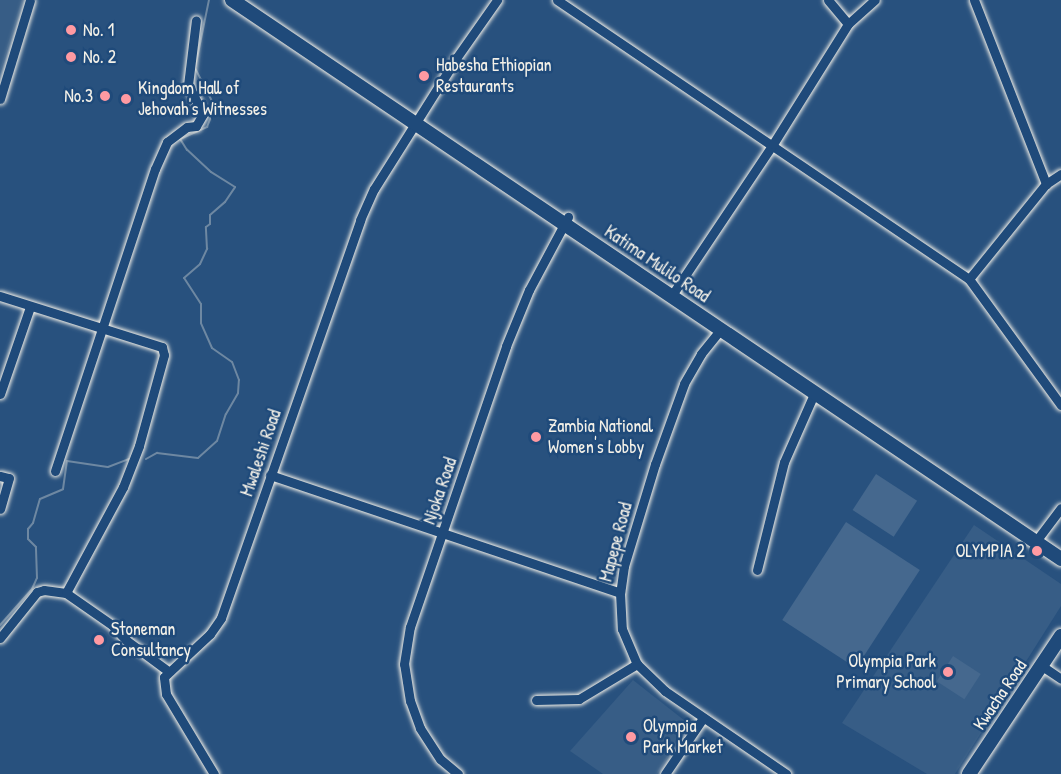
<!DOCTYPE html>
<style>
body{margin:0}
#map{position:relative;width:1061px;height:774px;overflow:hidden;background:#28517e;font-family:"Patrick Hand",sans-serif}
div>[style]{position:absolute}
.built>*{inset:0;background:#375d86}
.green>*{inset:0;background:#45688e;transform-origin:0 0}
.stream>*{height:2px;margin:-1px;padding:0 1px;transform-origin:1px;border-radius:1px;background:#6e88a2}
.roads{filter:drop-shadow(0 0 2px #f4f1e8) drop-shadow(0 0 2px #f4f1e8)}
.minor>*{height:9px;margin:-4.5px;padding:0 4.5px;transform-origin:4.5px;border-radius:4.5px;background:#1f4a7a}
.secondary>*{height:14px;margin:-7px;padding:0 7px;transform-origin:7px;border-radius:7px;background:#1f4a7a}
.dots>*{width:16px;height:16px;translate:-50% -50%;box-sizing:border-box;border:3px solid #1f4a7a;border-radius:50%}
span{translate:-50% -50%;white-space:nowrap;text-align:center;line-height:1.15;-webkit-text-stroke:5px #1f4a7a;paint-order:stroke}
.poi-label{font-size:18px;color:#f4f1e8}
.left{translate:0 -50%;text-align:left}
.right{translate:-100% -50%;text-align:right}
.street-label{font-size:18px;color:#f4f1e8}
</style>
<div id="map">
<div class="built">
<div style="clip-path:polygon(0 0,23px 0,0 72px)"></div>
<div style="clip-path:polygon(974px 525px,1061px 584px,1061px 606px,955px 774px,927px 774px,842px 723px)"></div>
<div style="clip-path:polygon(633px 680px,689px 724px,657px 774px,603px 774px,570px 751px)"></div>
</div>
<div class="green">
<div style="left:876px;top:474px;width:49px;height:43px;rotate:33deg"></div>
<div style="left:846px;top:522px;width:88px;height:117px;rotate:33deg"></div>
<div style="left:953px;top:656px;width:33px;height:30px;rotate:33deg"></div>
</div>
<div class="stream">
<div style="left:146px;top:459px;width:13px;rotate:-29deg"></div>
<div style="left:157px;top:453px;width:41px;rotate:7deg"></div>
<div style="left:198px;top:458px;width:25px;rotate:-42deg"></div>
<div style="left:217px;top:441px;width:28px;rotate:-72deg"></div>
<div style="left:226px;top:414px;width:24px;rotate:-60deg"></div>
<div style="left:238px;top:393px;width:13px;rotate:-86deg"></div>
<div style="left:239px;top:380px;width:19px;rotate:-111deg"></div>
<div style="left:232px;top:362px;width:24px;rotate:-145deg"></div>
<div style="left:212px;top:348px;width:27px;rotate:-114deg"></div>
<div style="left:201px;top:323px;width:19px;rotate:-90deg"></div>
<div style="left:201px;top:304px;width:31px;rotate:-123deg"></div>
<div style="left:184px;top:278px;width:21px;rotate:-41deg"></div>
<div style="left:200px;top:264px;width:17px;rotate:-65deg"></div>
<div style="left:207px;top:249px;width:22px;rotate:-93deg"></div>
<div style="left:206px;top:227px;width:5px;rotate:-37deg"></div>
<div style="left:210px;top:224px;width:9px;rotate:-90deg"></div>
<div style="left:210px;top:215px;width:20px;rotate:-41deg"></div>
<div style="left:225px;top:202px;width:18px;rotate:-56deg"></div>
<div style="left:235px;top:187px;width:28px;rotate:-148deg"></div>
<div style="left:211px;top:172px;width:33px;rotate:-137deg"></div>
<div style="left:187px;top:150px;width:13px;rotate:-122deg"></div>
<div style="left:180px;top:139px;width:30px;rotate:-24deg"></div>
<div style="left:207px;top:127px;width:22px;rotate:-68deg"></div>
<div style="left:215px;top:107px;width:44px;rotate:-117.1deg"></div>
<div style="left:195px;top:68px;width:69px;rotate:-78.4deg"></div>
<div style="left:0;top:625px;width:48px;rotate:-48.4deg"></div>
<div style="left:32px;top:589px;width:12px;rotate:-66deg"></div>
<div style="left:37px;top:578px;width:31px;rotate:-92deg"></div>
<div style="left:36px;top:547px;width:11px;rotate:-135deg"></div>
<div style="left:28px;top:539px;width:10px;rotate:-90deg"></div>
<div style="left:28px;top:529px;width:8px;rotate:-50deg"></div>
<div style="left:33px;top:523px;width:25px;rotate:-74deg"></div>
<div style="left:40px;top:499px;width:25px;rotate:-23deg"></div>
<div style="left:63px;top:489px;width:28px;rotate:-82deg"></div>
<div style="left:67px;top:461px;width:41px;rotate:8.3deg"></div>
<div style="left:108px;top:467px;width:22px;rotate:-21deg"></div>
</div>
<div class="roads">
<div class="minor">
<div style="left:557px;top:0;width:498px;rotate:34.1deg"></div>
<div style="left:969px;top:279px;width:156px;rotate:53.9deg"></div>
<div style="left:828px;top:0;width:31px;rotate:50deg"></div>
<div style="left:974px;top:0;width:198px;rotate:68.6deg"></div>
<div style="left:0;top:99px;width:103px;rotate:-73.1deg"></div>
<div style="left:969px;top:279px;width:122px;rotate:-51deg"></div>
<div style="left:1046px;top:184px;width:18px;rotate:-34deg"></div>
<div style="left:672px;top:295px;width:182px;rotate:-56.2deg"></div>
<div style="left:773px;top:144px;width:142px;rotate:-58deg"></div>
<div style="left:848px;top:24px;width:36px;rotate:-42deg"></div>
<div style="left:0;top:296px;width:170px;rotate:17.5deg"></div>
<div style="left:162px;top:347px;width:8px;rotate:76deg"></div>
<div style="left:164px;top:355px;width:94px;rotate:105.4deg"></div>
<div style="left:139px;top:446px;width:44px;rotate:111.3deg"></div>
<div style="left:123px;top:487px;width:120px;rotate:118.3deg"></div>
<div style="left:721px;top:329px;width:32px;rotate:129deg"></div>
<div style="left:701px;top:354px;width:34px;rotate:120deg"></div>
<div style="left:684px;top:384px;width:85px;rotate:109.9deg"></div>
<div style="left:655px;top:464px;width:107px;rotate:106.9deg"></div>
<div style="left:624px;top:566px;width:27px;rotate:98deg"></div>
<div style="left:620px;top:593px;width:36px;rotate:87deg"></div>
<div style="left:622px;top:629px;width:38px;rotate:67deg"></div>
<div style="left:637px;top:664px;width:39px;rotate:44deg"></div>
<div style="left:665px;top:691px;width:147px;rotate:34.4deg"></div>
<div style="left:0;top:394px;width:92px;rotate:-71deg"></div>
<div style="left:55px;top:471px;width:318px;rotate:-71.7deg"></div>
<div style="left:155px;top:169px;width:30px;rotate:-66deg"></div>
<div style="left:167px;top:142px;width:25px;rotate:-37deg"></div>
<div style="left:187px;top:127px;width:9px;rotate:-6deg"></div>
<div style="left:196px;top:126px;width:14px;rotate:-60deg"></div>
<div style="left:203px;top:114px;width:33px;rotate:-117deg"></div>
<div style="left:188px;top:85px;width:65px;rotate:-83deg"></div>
<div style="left:270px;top:475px;width:369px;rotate:18.6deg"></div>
<div style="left:0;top:476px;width:9px;rotate:13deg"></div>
<div style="left:9px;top:478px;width:32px;rotate:106deg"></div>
<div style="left:1036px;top:541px;width:41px;rotate:-52.9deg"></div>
<div style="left:757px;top:570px;width:111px;rotate:-76deg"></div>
<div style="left:784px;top:462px;width:74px;rotate:-66.2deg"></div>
<div style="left:0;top:638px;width:59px;rotate:-51.2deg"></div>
<div style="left:37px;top:592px;width:7px;rotate:-16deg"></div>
<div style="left:44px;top:590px;width:22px;rotate:8deg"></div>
<div style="left:66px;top:593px;width:56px;rotate:34.8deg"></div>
<div style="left:112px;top:625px;width:21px;rotate:47deg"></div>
<div style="left:126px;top:640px;width:52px;rotate:36.4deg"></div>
<div style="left:1042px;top:666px;width:23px;rotate:34deg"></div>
<div style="left:536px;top:700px;width:43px;rotate:-1.3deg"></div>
<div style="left:579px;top:699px;width:68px;rotate:-31.1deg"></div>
<div style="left:214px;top:774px;width:93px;rotate:-121deg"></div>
<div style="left:166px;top:694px;width:17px;rotate:-97deg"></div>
<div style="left:164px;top:677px;width:63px;rotate:-43.1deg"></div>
<div style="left:210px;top:634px;width:19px;rotate:-55deg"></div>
<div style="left:221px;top:618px;width:422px;rotate:-70.7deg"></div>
<div style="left:360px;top:220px;width:34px;rotate:-66deg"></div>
<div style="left:374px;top:189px;width:156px;rotate:-57.8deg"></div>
<div style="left:457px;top:57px;width:70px;rotate:-54.9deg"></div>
<div style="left:458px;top:774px;width:23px;rotate:-140deg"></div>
<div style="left:440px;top:759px;width:37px;rotate:-123deg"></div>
<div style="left:420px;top:728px;width:29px;rotate:-110deg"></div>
<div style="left:410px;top:701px;width:37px;rotate:-99deg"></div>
<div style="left:404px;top:664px;width:37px;rotate:-81deg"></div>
<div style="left:410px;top:627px;width:297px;rotate:-71.1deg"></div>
<div style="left:506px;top:346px;width:61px;rotate:-67.7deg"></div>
<div style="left:529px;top:290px;width:83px;rotate:-61.9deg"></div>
<div style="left:665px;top:774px;width:68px;rotate:-55.8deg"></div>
</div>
<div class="secondary">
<div style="left:232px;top:0;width:1000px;rotate:33.99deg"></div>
<div style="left:969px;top:774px;width:166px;rotate:-56.3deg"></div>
</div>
</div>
<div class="dots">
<div style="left:71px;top:30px;background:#ff9aa2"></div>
<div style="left:71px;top:57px;background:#ff9aa2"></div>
<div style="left:424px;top:76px;background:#ff9aa2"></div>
<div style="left:105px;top:96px;background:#ff9aa2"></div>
<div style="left:126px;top:99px;background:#ff9aa2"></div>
<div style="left:536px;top:437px;background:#ff9aa2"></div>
<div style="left:1037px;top:551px;background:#ff9aa2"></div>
<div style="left:99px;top:640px;background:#ff9aa2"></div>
<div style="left:948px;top:672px;background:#ff9aa2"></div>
<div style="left:631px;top:737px;background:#ff9aa2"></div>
</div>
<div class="poi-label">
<span class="left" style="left:83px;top:30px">No. 1</span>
<span class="left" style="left:83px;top:57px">No. 2</span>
<span class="left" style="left:436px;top:76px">Habesha Ethiopian<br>Restaurants</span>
<span class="left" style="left:138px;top:99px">Kingdom Hall of<br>Jehovah's Witnesses</span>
<span class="right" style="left:93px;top:96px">No.3</span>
<span class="left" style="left:548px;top:437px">Zambia National<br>Women's Lobby</span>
<span class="right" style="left:1025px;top:551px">OLYMPIA 2</span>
<span class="left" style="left:111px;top:640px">Stoneman<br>Consultancy</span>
<span class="right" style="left:936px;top:672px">Olympia Park<br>Primary School</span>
<span class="left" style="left:643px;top:737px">Olympia<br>Park Market</span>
</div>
<div class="street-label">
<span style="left:657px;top:264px;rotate:34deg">Katima Mulilo Road</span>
<span style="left:261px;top:453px;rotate:-71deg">Mwaleshi Road</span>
<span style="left:440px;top:491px;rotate:-71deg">Njoka Road</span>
<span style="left:616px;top:542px;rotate:-75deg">Mapepe Road</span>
<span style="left:1000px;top:695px;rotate:-56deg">Kwacha Road</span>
</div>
</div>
